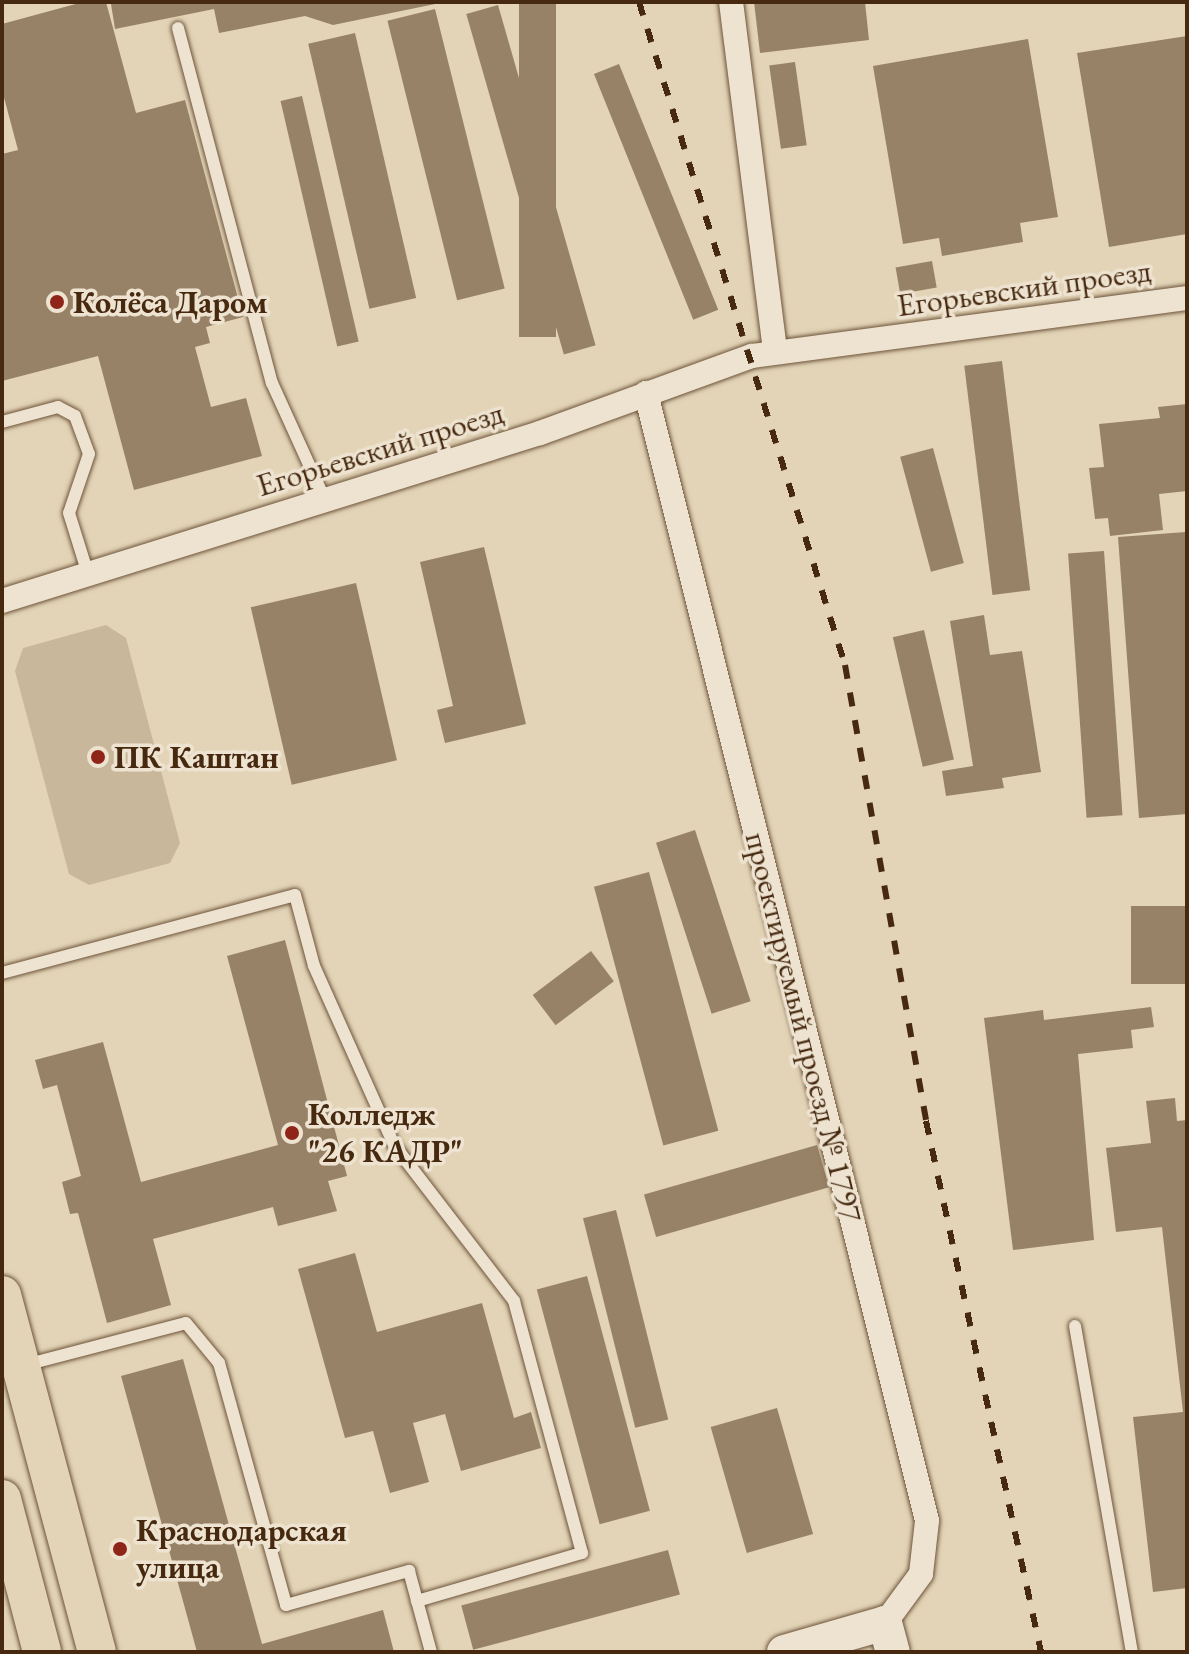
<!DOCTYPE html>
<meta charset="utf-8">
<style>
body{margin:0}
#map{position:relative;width:1189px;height:1654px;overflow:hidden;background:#e3d4b7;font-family:"EB Garamond",serif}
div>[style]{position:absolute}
.green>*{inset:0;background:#c8b79b}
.building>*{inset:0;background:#988267;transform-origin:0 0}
.roads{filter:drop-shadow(0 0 2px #6e543a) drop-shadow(0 0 2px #6e543a)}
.lane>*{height:12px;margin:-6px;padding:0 6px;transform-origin:6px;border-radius:6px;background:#ede3d0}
.street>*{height:24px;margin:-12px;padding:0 12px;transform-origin:12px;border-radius:12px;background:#ede3d0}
.secondary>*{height:34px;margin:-17px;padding:0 17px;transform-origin:17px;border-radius:17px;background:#ede3d0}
.primary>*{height:38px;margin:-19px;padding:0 19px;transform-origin:19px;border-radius:19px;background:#e3d4b7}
.rail>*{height:6px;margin-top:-3px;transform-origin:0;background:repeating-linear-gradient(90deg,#472910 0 14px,transparent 0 28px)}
.dots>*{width:22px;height:22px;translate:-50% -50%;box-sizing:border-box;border:4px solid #ede3d0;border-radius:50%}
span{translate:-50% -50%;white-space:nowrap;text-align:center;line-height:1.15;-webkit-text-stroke:7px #ede3d0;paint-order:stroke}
.street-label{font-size:32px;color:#472910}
.poi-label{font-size:32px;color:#472910;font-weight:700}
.left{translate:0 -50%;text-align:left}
.frame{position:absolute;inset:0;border:4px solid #472910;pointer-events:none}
</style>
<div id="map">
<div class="green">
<div style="clip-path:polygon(106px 625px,126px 638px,180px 843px,170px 863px,89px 885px,69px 874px,15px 671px,23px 648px)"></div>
</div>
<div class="building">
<div style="clip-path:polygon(83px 2px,106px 2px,136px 113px,185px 100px,243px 317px,206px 327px,210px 343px,195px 347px,211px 407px,246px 398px,262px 456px,134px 490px,98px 356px,2px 381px,2px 154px,18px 150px,2px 90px,2px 24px)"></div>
<div style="left:519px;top:2px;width:37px;height:335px"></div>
<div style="clip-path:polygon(754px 2px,865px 2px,869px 40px,760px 53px)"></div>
<div style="clip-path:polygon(440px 3px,333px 25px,305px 16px,219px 33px,214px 9px,115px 29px,111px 4px)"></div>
<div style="left:498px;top:5px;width:354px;height:33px;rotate:74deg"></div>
<div style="left:435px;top:9px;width:288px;height:49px;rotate:76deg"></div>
<div style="left:355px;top:33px;width:272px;height:48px;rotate:77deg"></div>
<div style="clip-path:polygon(1187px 36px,1187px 234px,1109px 247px,1077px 53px)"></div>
<div style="clip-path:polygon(1028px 39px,1058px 217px,1020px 223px,1023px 242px,942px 256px,939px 238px,903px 244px,873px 66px)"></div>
<div style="left:795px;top:62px;width:84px;height:26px;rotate:82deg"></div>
<div style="left:619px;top:64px;width:265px;height:27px;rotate:68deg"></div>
<div style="left:302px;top:96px;width:252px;height:22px;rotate:77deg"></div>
<div style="left:932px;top:261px;width:27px;height:37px;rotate:80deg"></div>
<div style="left:1002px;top:361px;width:231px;height:38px;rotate:83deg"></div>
<div style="clip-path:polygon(1187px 404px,1187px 491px,1159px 494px,1163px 530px,1110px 536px,1108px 518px,1095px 519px,1089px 468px,1104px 467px,1099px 424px,1160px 418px,1158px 407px)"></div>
<div style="left:933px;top:448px;width:119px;height:34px;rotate:75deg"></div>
<div style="clip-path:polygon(1186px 532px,1187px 814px,1139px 818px,1118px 537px)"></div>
<div style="clip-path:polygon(484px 547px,526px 724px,445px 743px,437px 710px,453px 706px,420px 562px)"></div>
<div style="left:1104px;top:551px;width:265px;height:36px;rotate:86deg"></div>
<div style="left:356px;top:583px;width:182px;height:108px;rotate:77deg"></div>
<div style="clip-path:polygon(984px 615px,990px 655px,1022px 651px,1041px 772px,1002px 778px,1004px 788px,946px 796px,942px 771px,973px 766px,950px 621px)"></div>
<div style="left:924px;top:630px;width:133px;height:32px;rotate:77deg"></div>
<div style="left:695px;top:830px;width:180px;height:41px;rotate:72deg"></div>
<div style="left:649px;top:872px;width:268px;height:57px;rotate:75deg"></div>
<div style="left:1187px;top:906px;width:78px;height:56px;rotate:90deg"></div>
<div style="clip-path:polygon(285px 940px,347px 1176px,328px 1181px,337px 1211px,278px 1226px,273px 1207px,153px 1239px,171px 1305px,107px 1323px,78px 1213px,70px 1214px,62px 1182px,81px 1176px,57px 1085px,43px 1089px,35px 1060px,103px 1042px,141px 1182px,278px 1145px,227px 956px)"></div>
<div style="left:591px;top:951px;width:38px;height:73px;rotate:53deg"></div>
<div style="clip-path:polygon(1151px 1007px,1154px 1027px,1131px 1030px,1133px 1048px,1078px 1054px,1094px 1240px,1013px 1250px,984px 1018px,1043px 1010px,1044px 1020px)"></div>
<div style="clip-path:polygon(1175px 1098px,1177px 1121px,1187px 1120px,1187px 1588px,1153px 1592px,1133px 1417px,1183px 1412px,1162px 1227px,1116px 1232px,1106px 1148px,1151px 1143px,1146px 1101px)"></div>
<div style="left:817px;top:1145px;width:44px;height:180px;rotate:74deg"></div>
<div style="left:616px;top:1210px;width:216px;height:34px;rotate:76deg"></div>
<div style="clip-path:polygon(355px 1253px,377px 1332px,482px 1303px,514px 1418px,531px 1412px,541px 1448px,461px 1471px,445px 1414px,413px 1423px,429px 1482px,390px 1493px,373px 1431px,345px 1438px,298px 1269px)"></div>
<div style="left:587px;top:1276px;width:243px;height:52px;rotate:75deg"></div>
<div style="clip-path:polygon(183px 1359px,262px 1644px,383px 1610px,394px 1652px,197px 1652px,121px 1376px)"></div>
<div style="left:777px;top:1408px;width:131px;height:69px;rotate:74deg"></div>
<div style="left:668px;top:1550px;width:46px;height:214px;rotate:75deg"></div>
</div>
<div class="roads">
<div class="lane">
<div style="left:178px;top:28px;width:367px;rotate:75.2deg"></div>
<div style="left:272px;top:383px;width:128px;rotate:65.6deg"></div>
<div style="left:2px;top:422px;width:58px;rotate:-15deg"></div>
<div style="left:58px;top:407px;width:19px;rotate:28deg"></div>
<div style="left:75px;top:416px;width:40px;rotate:69.8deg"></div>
<div style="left:89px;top:454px;width:62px;rotate:108.7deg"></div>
<div style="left:69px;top:513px;width:64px;rotate:72.7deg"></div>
<div style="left:2px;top:973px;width:303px;rotate:-14.9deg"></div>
<div style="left:295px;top:895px;width:73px;rotate:75deg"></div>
<div style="left:314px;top:966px;width:196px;rotate:65.9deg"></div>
<div style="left:394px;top:1145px;width:197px;rotate:52.4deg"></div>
<div style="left:514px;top:1301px;width:261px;rotate:74.9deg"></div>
<div style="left:582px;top:1553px;width:172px;rotate:163.8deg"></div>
<div style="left:1075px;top:1326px;width:331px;rotate:80.1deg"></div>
<div style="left:25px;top:1365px;width:166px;rotate:-14.6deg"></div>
<div style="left:186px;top:1323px;width:52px;rotate:50.5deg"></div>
<div style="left:219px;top:1363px;width:251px;rotate:74.5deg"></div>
<div style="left:286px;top:1605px;width:128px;rotate:-15.5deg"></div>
<div style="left:409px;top:1571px;width:84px;rotate:74.8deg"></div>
</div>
<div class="street">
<div style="left:731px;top:2px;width:353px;rotate:82.8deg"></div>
<div style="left:646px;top:393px;width:1162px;rotate:76.01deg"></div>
<div style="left:927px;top:1521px;width:53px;rotate:96.5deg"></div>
<div style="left:921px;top:1574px;width:61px;rotate:126.3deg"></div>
<div style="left:2px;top:601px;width:564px;rotate:-17.34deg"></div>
<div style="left:540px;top:433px;width:226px;rotate:-20deg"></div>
<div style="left:752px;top:356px;width:439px;rotate:-7.6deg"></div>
</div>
<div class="secondary">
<div style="left:784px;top:1652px;width:105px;rotate:-16deg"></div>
<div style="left:885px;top:1623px;width:30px;rotate:75deg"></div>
</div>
<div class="primary">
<div style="left:2px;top:1295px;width:369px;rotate:75.1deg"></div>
<div style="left:2px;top:1499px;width:158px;rotate:75.3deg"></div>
</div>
</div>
<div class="rail">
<div style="left:639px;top:2px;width:694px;rotate:72.74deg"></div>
<div style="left:845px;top:665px;width:463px;rotate:79.9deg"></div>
<div style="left:926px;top:1121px;width:543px;rotate:77.78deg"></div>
</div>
<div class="dots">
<div style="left:57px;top:302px;background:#8f2418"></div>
<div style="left:98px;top:757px;background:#8f2418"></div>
<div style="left:292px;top:1133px;background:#8f2418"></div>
<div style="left:120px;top:1549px;background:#8f2418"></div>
</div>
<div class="street-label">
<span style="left:1024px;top:288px;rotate:-8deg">Егорьевский проезд</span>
<span style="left:380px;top:449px;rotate:-17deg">Егорьевский проезд</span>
<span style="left:804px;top:1027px;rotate:76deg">проектируемый проезд № 1797</span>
</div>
<div class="poi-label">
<span class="left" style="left:73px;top:302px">Колёса Даром</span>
<span class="left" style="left:114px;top:757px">ПК Каштан</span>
<span class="left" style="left:308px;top:1133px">Колледж<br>"26 КАДР"</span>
<span class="left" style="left:136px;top:1549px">Краснодарская<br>улица</span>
</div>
<div class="frame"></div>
</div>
